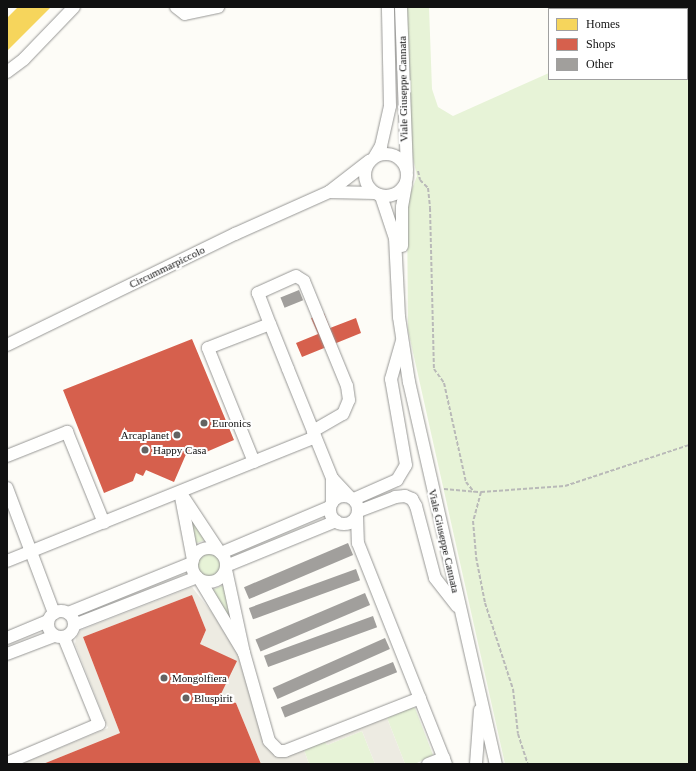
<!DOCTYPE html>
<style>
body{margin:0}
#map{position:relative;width:696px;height:771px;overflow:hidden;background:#fdfcf7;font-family:Georgia,serif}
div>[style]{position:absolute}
.green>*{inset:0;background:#e7f3d7}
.round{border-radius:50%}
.plaza>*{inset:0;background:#edebe2}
.homes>*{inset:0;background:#f6d55c}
.shops>*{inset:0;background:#d6604d}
.building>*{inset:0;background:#a19f9c;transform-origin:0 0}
.path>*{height:2px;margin-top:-1px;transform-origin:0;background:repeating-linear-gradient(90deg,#b9b9b8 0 4px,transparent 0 6px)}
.roads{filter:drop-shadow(0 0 1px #979795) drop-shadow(0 0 1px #979795)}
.minor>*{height:12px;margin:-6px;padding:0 6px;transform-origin:6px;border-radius:6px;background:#fffffe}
.minor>.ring{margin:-6px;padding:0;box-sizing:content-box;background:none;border:12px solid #fffffe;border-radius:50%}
.dots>*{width:11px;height:11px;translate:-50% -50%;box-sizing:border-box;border:2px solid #fff;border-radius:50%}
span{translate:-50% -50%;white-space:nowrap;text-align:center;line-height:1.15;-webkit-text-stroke:4px #fff;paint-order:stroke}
.street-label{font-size:11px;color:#111}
.poi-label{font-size:11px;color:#111}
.left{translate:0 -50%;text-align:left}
.right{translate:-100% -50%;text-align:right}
.frame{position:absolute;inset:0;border:8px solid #111;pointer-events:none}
.legend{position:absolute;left:548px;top:8px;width:140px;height:72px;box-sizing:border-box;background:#fff;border:1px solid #a0a0a0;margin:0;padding:5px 7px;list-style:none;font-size:12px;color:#111}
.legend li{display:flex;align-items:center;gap:8px;height:20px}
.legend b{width:20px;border:1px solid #a0a0a0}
</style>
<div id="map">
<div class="green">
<div style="clip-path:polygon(405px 7px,429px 7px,432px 89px,438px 107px,453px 116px,549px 73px,549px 79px,687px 79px,689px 32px,689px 764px,505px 764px,408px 330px,407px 202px,417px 176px,409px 141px)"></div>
<div style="clip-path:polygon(189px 514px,205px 540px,194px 544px)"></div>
<div class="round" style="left:197px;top:553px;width:24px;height:24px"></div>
<div style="clip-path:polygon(226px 584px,235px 629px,212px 590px)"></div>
<div style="clip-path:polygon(411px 707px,415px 708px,433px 755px,415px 764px,405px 764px,387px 718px)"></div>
<div style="clip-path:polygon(362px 731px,375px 764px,309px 764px,304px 750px,325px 741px,327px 745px)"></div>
</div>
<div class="plaza">
<div style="clip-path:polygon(192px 587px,213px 614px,237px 653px,267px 748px,277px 756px,285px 757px,304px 750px,309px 764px,261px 764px,236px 703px,220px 696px,200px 644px,206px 630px,192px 595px,83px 637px,120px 733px,43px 764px,21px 764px,108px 728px,75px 644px,76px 638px,81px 630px)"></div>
<div style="clip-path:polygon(387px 718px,405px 764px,375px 764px,362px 731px,327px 745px,325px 741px)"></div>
</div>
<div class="homes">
<div style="clip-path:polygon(18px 7px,51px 7px,7px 51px,7px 18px)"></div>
</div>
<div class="shops">
<div style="clip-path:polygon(324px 313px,330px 328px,356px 318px,361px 333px,302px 357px,296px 343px,318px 334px,311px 318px)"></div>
<div style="clip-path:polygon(192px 339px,234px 440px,204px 453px,197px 449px,194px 455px,187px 452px,174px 482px,146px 470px,143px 476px,136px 473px,133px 481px,104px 493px,63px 390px)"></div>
<div style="clip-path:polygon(192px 595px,206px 630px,200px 644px,237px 661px,220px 696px,236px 703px,261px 764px,43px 764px,120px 733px,83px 637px)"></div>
</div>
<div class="building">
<div style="left:299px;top:290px;width:11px;height:20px;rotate:68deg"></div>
<div style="left:348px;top:543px;width:13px;height:113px;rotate:67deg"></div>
<div style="left:356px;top:569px;width:12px;height:114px;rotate:70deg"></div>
<div style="left:365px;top:593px;width:13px;height:119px;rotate:67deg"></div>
<div style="left:373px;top:616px;width:12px;height:116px;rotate:70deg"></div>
<div style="left:385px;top:638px;width:12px;height:123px;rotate:66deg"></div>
<div style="left:393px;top:662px;width:11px;height:121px;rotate:68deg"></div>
</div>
<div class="path">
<div style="left:418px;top:171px;width:9px;rotate:77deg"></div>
<div style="left:420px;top:180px;width:11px;rotate:45deg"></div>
<div style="left:428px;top:188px;width:20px;rotate:84deg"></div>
<div style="left:430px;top:208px;width:161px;rotate:88.6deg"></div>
<div style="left:434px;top:369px;width:17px;rotate:54deg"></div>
<div style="left:444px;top:383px;width:101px;rotate:77.5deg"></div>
<div style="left:466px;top:482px;width:13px;rotate:51deg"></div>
<div style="left:444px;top:489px;width:37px;rotate:5deg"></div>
<div style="left:481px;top:492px;width:84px;rotate:-4.1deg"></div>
<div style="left:565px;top:486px;width:131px;rotate:-18.3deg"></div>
<div style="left:481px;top:492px;width:30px;rotate:105deg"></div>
<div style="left:473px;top:521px;width:36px;rotate:85deg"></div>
<div style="left:476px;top:557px;width:47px;rotate:78.9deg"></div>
<div style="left:485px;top:603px;width:90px;rotate:72deg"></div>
<div style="left:513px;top:689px;width:45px;rotate:83.7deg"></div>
<div style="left:518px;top:734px;width:32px;rotate:72deg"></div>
</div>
<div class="roads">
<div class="minor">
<div style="left:176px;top:7px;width:11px;rotate:38deg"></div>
<div style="left:185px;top:14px;width:34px;rotate:-12deg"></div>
<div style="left:401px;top:7px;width:163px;rotate:87.9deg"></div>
<div style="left:7px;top:72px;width:21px;rotate:-37deg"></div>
<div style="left:24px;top:59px;width:72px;rotate:-46.1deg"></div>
<div class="ring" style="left:365px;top:154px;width:30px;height:30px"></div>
<div style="left:375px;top:156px;width:12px;rotate:-59deg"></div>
<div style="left:381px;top:146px;width:41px;rotate:-77.3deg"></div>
<div style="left:390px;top:106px;width:99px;rotate:-91.2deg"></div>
<div style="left:329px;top:192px;width:46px;rotate:1.2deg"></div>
<div style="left:381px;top:196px;width:44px;rotate:71.6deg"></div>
<div style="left:395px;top:238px;width:79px;rotate:87.1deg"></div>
<div style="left:399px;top:317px;width:66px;rotate:81.3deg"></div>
<div style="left:409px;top:382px;width:392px;rotate:77.2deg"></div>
<div style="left:402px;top:246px;width:39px;rotate:-90deg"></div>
<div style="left:402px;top:207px;width:23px;rotate:-80deg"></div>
<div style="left:7px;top:345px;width:254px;rotate:-26deg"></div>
<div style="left:235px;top:234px;width:103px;rotate:-24.1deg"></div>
<div style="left:329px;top:192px;width:51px;rotate:-37.8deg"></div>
<div style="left:313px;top:431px;width:34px;rotate:-30deg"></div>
<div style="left:343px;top:414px;width:15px;rotate:-67deg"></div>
<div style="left:349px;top:400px;width:14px;rotate:-98deg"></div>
<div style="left:347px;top:386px;width:113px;rotate:-112.3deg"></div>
<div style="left:304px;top:281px;width:9px;rotate:-148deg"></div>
<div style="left:296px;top:276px;width:42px;rotate:155.9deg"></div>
<div style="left:258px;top:293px;width:33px;rotate:69deg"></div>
<div style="left:270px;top:324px;width:48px;rotate:68.2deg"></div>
<div style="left:288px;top:369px;width:67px;rotate:68deg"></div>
<div style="left:313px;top:431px;width:51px;rotate:68deg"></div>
<div style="left:7px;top:456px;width:65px;rotate:-21.8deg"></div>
<div style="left:67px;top:432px;width:98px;rotate:67.9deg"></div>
<div style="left:254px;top:462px;width:123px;rotate:-112deg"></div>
<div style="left:208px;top:348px;width:66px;rotate:-21.2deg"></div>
<div style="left:7px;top:488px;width:134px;rotate:69.4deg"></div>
<div class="ring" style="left:330px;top:496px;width:16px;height:16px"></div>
<div style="left:354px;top:499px;width:47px;rotate:-23.8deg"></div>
<div style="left:397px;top:480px;width:17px;rotate:-59deg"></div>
<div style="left:406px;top:465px;width:87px;rotate:-99.9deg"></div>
<div style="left:391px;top:379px;width:40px;rotate:-74deg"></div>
<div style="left:332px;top:503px;width:25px;rotate:-90deg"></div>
<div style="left:332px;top:478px;width:25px;rotate:47deg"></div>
<div style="left:359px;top:511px;width:39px;rotate:-21deg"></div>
<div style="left:395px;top:497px;width:10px;rotate:-6deg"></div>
<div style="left:405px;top:496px;width:8px;rotate:23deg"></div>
<div style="left:412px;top:499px;width:8px;rotate:60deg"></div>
<div style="left:416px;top:506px;width:74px;rotate:75.2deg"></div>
<div style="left:435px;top:578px;width:36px;rotate:52deg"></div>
<div style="left:357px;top:517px;width:26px;rotate:88deg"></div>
<div style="left:358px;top:543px;width:238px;rotate:68.3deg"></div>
<div class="ring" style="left:192px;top:548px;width:22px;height:22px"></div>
<div style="left:221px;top:553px;width:118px;rotate:-22.9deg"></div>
<div style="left:193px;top:560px;width:69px;rotate:-100.8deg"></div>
<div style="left:180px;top:492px;width:71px;rotate:56.5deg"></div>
<div style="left:7px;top:561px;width:332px;rotate:-21.9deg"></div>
<div style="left:226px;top:566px;width:119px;rotate:-22.2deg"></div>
<div style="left:200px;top:580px;width:85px;rotate:58.9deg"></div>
<div style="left:244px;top:653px;width:85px;rotate:-102.2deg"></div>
<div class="ring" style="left:48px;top:611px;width:14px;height:14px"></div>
<div style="left:68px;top:613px;width:134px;rotate:-22deg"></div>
<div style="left:74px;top:625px;width:132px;rotate:-21.3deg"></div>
<div style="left:7px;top:638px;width:44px;rotate:-22.5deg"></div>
<div style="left:244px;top:653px;width:91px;rotate:74.1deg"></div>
<div style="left:269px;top:741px;width:14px;rotate:45deg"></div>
<div style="left:279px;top:751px;width:6px"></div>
<div style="left:285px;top:751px;width:145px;rotate:-21.4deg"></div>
<div style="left:7px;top:654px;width:50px;rotate:-21deg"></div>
<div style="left:7px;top:763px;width:100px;rotate:-23deg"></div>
<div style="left:99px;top:724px;width:93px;rotate:-112.1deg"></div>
<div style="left:428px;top:764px;width:17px;rotate:-21deg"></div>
<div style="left:476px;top:764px;width:54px;rotate:-85.8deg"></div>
</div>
</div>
<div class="dots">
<div style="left:204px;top:423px;background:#646362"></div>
<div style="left:177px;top:435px;background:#646362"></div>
<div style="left:145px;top:450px;background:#646362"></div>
<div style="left:164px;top:678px;background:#646362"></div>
<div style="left:186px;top:698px;background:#646362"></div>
</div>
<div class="street-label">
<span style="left:403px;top:89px;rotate:-91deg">Viale Giuseppe Cannata</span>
<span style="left:167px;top:267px;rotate:-26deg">Circummarpiccolo</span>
<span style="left:444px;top:541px;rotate:77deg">Viale Giuseppe Cannata</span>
</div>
<div class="poi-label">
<span class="left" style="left:212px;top:423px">Euronics</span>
<span class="right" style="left:169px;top:435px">Arcaplanet</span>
<span class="left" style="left:153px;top:450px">Happy Casa</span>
<span class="left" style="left:172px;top:678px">Mongolfiera</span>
<span class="left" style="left:194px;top:698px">Bluspirit</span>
</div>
<div class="frame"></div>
<ul class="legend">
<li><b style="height:11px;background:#f6d55c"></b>Homes</li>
<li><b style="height:11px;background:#d6604d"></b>Shops</li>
<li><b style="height:11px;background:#a19f9c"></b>Other</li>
</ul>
</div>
